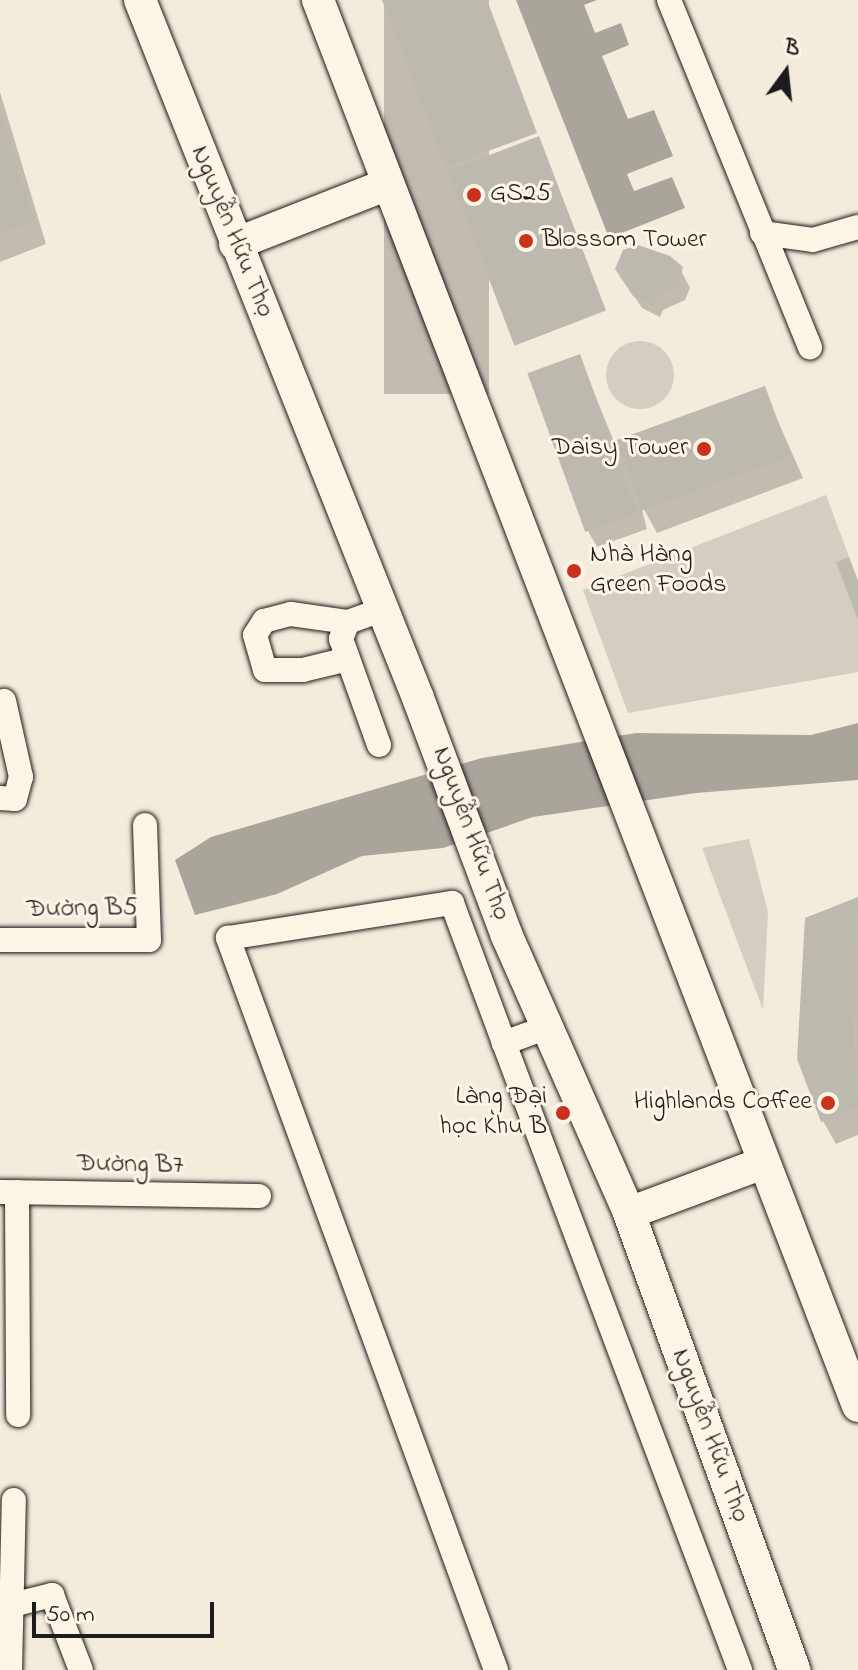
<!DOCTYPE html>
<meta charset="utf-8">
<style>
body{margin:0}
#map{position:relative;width:858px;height:1670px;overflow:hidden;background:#f3ecdd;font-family:"Indie Flower",sans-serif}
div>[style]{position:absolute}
.green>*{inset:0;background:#d3cec1}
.round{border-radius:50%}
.water>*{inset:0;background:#aaa59b}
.shadow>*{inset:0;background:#0003;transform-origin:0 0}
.building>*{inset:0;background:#beb9ae;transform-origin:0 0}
.roads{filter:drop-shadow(0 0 2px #1c1c1c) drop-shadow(0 0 2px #1c1c1c)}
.minor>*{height:24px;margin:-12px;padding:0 12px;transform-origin:12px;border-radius:12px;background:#fcf5e5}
.major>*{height:32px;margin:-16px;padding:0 16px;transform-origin:16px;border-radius:16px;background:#fcf5e5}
.dots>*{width:22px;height:22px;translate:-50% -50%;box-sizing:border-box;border:4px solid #fcf5e5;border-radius:50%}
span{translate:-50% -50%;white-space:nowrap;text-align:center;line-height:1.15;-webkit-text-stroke:6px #fcf5e5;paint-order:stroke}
.poi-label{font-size:26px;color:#1c1c1c}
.left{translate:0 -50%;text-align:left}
.right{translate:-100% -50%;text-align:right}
.street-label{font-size:26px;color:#1c1c1c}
.north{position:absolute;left:746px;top:32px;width:80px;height:80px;-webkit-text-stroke:6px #fcf5e5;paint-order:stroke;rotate:15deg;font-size:22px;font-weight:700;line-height:32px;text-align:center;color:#1c1c1c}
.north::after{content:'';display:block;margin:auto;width:28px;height:36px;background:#1c1c1c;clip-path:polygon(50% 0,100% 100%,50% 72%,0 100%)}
.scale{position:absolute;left:32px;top:1602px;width:182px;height:36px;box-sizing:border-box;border:4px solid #1c1c1c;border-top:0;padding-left:10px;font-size:24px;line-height:28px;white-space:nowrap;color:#1c1c1c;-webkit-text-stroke:6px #fcf5e5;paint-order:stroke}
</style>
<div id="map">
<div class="green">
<div class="round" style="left:606px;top:341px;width:68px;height:68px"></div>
<div style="clip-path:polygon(826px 495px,858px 581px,858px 672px,628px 713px,583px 590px)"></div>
<div style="clip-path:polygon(749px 839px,768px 912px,763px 1010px,702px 848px)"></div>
</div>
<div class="water">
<div style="clip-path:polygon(516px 0,597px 0,584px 5px,595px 33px,621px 23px,629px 45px,602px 56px,628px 119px,654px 110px,673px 156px,627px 174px,634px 191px,672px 177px,685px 208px,609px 238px)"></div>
<div style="clip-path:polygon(858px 723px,858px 780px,696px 793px,533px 817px,443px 848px,362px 856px,277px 894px,195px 915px,175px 860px,211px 837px,482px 758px,636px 733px,811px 735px)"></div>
</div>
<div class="shadow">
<div style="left:384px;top:0;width:105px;height:394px"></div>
<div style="clip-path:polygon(0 92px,46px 244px,0 262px)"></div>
<div style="clip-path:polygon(677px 263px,690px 288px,685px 300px,663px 310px,660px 317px,642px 308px,625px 282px)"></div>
<div style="clip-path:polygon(579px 356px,615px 444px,764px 389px,803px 478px,657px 533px,640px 502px,647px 529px,597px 547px,588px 531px)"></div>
<div style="clip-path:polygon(858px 900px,858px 1135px,836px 1144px,823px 1121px,807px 919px)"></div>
</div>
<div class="building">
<div style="clip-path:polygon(382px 0,487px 0,537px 133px,445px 167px)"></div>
<div style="clip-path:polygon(0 109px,35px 221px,0 234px)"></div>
<div style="left:539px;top:136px;width:187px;height:98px;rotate:69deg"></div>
<div style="clip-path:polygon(638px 245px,670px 256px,683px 267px,678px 288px,656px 297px,653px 306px,633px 296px,615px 269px,623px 250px)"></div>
<div style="left:580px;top:354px;width:169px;height:56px;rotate:70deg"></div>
<div style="left:765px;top:386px;width:75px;height:159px;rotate:70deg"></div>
<div style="clip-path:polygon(849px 557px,858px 581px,858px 620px,836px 562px)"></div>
<div style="clip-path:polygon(858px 897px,854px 1039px,858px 1108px,821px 1122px,797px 1059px,805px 918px)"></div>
</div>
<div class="roads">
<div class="minor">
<div style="left:669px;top:0;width:375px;rotate:67.9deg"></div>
<div style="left:762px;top:233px;width:51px;rotate:7.8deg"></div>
<div style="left:813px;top:240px;width:47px;rotate:-16.1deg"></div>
<div style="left:344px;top:660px;width:42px;rotate:166.3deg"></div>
<div style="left:303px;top:670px;width:38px;rotate:180deg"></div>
<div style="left:265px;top:670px;width:36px;rotate:-106deg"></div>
<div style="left:255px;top:635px;width:17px;rotate:-57deg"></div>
<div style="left:264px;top:621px;width:28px;rotate:-15deg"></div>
<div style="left:291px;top:614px;width:58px;rotate:8deg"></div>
<div style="left:379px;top:745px;width:113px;rotate:-109.7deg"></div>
<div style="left:341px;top:639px;width:18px;rotate:-68deg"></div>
<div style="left:348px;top:622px;width:37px;rotate:-20deg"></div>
<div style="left:0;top:798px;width:15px;rotate:4deg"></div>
<div style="left:15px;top:799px;width:23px;rotate:-75deg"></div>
<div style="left:21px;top:777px;width:78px;rotate:-102.6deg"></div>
<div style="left:0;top:940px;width:149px"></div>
<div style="left:149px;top:940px;width:115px;rotate:-92deg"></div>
<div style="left:545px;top:1028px;width:44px;rotate:159.9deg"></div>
<div style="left:504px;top:1043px;width:670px;rotate:69.37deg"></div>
<div style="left:0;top:1192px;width:259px;rotate:0.9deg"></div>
<div style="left:17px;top:1192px;width:223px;rotate:89.7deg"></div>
<div style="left:0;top:1608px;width:54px;rotate:-14deg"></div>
<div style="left:52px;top:1595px;width:80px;rotate:68.9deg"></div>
<div style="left:10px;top:1670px;width:170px;rotate:-88.7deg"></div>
<div style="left:496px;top:1670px;width:780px;rotate:-110.11deg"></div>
<div style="left:228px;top:938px;width:227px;rotate:-8.9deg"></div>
<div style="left:452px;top:903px;width:149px;rotate:69.6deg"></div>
</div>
<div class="major">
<div style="left:140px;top:0;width:751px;rotate:68.28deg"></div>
<div style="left:418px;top:698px;width:254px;rotate:69.5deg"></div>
<div style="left:507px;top:936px;width:303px;rotate:66.2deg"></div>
<div style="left:629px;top:1213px;width:486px;rotate:70.1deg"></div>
<div style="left:318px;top:0;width:1506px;rotate:68.99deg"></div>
<div style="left:235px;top:244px;width:164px;rotate:-21.4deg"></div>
<div style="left:629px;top:1213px;width:141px;rotate:-20.4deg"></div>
</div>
</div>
<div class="dots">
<div style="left:474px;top:195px;background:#c8321e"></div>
<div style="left:526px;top:241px;background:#c8321e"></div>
<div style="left:704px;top:449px;background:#c8321e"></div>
<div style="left:574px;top:571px;background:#c8321e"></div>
<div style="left:828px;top:1103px;background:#c8321e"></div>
<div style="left:563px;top:1113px;background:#c8321e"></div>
</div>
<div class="poi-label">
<span class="left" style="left:490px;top:195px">GS25</span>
<span class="left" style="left:542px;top:241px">Blossom Tower</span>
<span class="right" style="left:688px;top:449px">Daisy Tower</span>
<span class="left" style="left:590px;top:571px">Nhà Hàng<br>Green Foods</span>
<span class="right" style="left:547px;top:1113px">Làng Đại<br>học Khu B</span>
<span class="right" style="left:812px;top:1103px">Highlands Coffee</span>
</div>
<div class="street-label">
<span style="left:231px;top:232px;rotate:68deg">Nguyễn Hữu Thọ</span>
<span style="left:470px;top:834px;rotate:70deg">Nguyễn Hữu Thọ</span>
<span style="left:82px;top:910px;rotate:-1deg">Đường B5</span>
<span style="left:130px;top:1166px;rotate:1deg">Đường B7</span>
<span style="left:709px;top:1436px;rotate:70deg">Nguyễn Hữu Thọ</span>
</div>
<div class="north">B</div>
<div class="scale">50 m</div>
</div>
